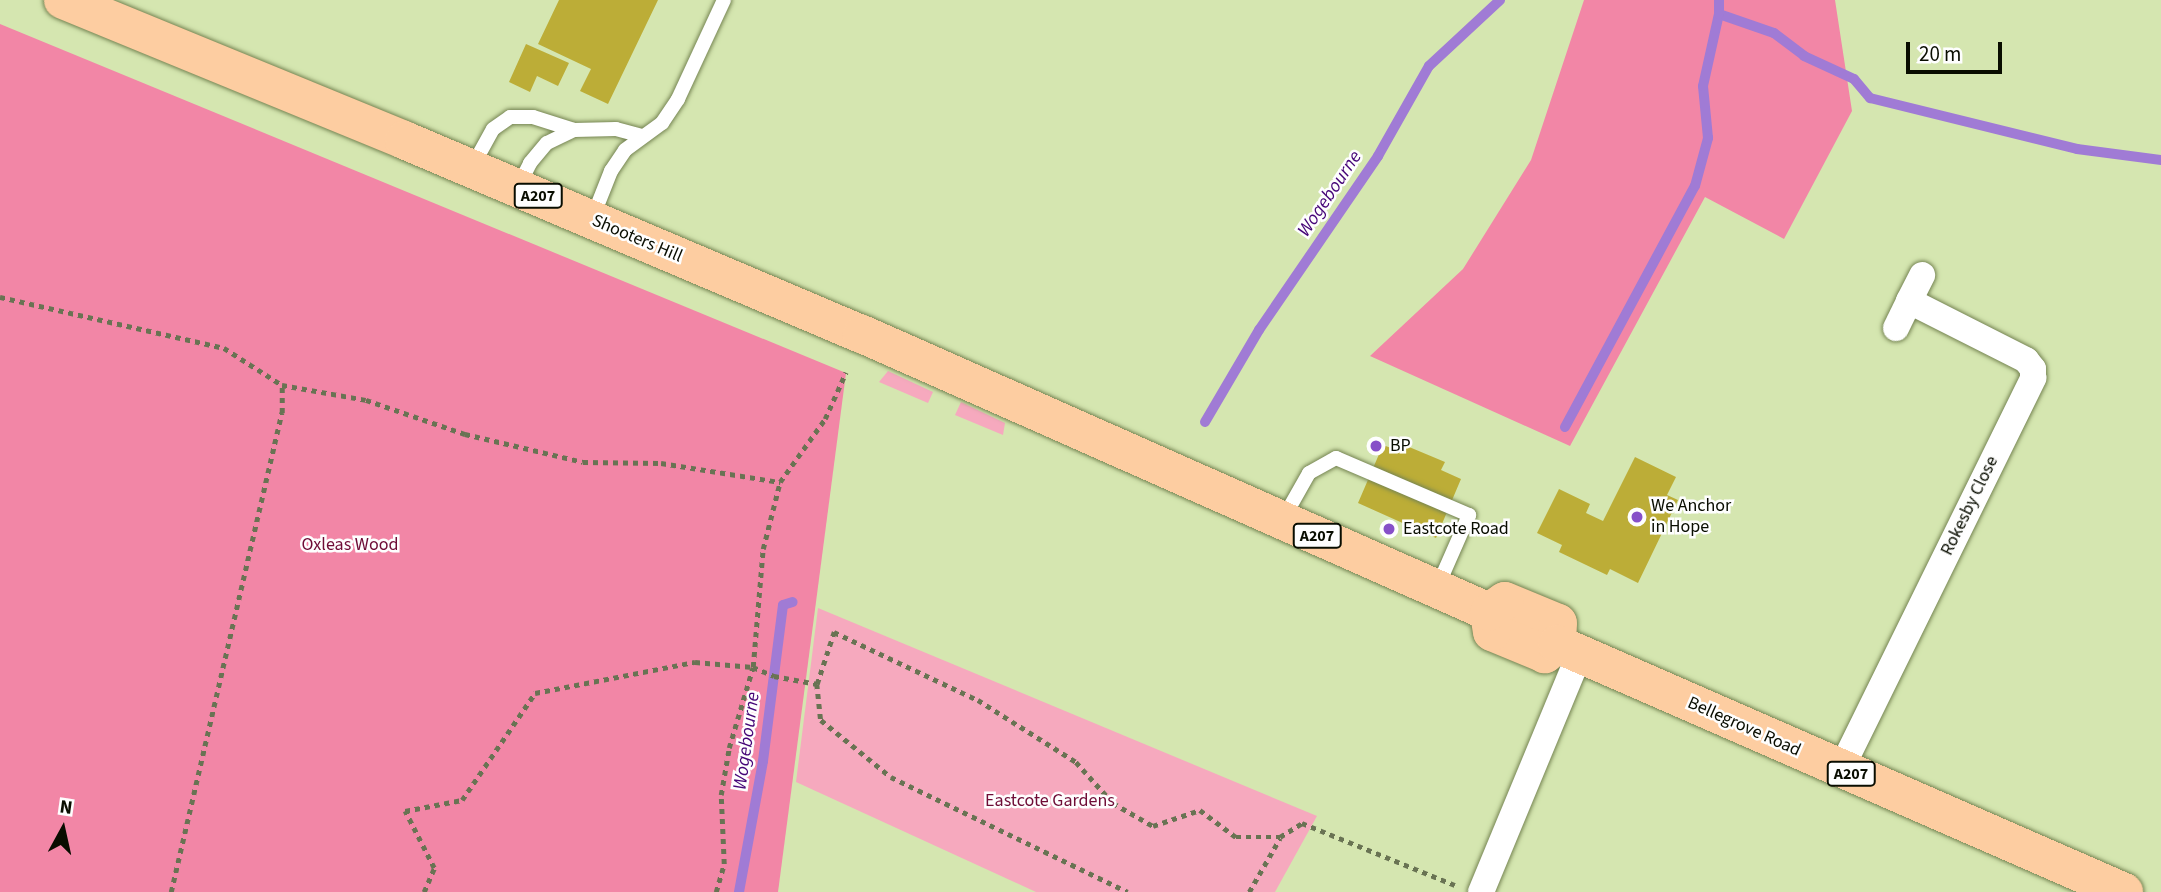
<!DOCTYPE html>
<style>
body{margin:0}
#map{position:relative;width:2161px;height:892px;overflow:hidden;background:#d5e6b0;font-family:"Source Sans 3",sans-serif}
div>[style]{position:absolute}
.green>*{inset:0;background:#f6a9be}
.forest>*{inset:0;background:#f286a6}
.stream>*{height:10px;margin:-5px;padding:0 5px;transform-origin:5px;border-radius:5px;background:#a07bd5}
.building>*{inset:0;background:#bcad37}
.path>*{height:4.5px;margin-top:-2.25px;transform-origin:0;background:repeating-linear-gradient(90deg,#697353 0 5px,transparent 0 10px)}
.roads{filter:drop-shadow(0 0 2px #758452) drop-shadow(0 0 2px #758452)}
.lane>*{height:14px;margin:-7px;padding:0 7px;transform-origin:7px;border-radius:7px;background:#fff}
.street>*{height:26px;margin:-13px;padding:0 13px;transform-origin:13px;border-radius:13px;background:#fff}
.primary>*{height:38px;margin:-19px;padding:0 19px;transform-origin:19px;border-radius:19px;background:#fdcda1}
.dots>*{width:19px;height:19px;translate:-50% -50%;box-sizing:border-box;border:4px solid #fefefe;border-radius:50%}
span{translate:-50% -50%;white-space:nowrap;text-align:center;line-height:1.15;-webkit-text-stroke:5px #fefefe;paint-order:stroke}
.shield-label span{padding:2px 5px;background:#fefefe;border:2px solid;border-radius:5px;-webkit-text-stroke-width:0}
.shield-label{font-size:16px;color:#090d00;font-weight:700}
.street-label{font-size:18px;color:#090d00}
.poi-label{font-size:18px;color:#090d00}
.left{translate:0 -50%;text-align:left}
.park-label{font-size:18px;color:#6e0c36}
.water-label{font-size:19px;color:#450577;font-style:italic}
.north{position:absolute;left:28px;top:794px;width:70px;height:70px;-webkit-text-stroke:5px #fefefe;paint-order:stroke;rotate:8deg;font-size:19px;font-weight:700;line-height:28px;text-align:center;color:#090d00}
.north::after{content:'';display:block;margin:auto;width:24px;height:32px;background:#090d00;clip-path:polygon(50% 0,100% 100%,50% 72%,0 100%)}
.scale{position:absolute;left:1906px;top:42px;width:96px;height:32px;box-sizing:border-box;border:4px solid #090d00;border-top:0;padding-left:9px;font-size:21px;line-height:24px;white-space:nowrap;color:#090d00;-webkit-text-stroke:5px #fefefe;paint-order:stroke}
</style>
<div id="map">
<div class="green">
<div style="clip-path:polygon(888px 371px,933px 392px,928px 403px,879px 382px)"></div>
<div style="clip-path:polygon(961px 402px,1005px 423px,1003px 435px,955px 415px)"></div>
<div style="clip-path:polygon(818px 608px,1317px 816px,1275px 892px,1036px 892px,796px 782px)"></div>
</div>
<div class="forest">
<div style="clip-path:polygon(1584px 0,1835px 0,1852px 111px,1784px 239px,1705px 197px,1570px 446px,1370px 356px,1463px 269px,1531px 160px)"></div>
<div style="clip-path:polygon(0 24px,846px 373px,778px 892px,0 892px)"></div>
</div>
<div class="stream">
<div style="left:1719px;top:14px;width:58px;rotate:19.1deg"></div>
<div style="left:1774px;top:33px;width:38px;rotate:37deg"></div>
<div style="left:1804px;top:56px;width:55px;rotate:24.7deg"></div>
<div style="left:1854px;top:79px;width:25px;rotate:50deg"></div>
<div style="left:1870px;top:98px;width:213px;rotate:13.8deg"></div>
<div style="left:2077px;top:149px;width:85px;rotate:7.5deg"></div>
<div style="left:1205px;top:422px;width:107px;rotate:-59.6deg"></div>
<div style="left:1259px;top:330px;width:211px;rotate:-55.6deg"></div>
<div style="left:1378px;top:156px;width:103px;rotate:-60.5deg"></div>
<div style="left:1429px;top:66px;width:97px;rotate:-42.9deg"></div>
<div style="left:1565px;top:427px;width:274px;rotate:-61.7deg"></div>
<div style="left:1695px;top:186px;width:50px;rotate:-74.8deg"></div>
<div style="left:1708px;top:138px;width:52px;rotate:-95.5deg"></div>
<div style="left:1703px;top:86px;width:74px;rotate:-77.5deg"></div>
<div style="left:1719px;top:14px;width:14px;rotate:-90deg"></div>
<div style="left:739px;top:892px;width:133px;rotate:-79.6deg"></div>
<div style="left:763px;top:761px;width:157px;rotate:-82.7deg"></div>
<div style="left:783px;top:605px;width:10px;rotate:-17deg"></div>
</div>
<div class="building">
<div style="clip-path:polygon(559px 0,658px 0,608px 104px,580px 91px,591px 69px,538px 44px)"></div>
<div style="clip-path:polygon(526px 44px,569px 63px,558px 86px,537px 76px,530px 92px,509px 82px)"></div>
<div style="clip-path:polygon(1402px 444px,1445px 462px,1441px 470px,1461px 479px,1436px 538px,1358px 503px,1383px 445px,1399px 451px)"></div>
<div style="clip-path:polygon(1635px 457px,1676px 477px,1667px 495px,1678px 500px,1638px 583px,1610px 569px,1607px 575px,1559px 552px,1562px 545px,1537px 533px,1559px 489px,1590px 504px,1586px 513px,1603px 521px)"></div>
</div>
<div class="path">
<div style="left:0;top:297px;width:230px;rotate:12.8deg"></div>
<div style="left:224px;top:348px;width:69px;rotate:32.5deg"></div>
<div style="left:282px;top:385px;width:85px;rotate:10.1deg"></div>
<div style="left:366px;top:400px;width:105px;rotate:19deg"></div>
<div style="left:465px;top:434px;width:121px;rotate:13.3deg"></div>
<div style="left:583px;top:462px;width:78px;rotate:0.7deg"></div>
<div style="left:661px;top:463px;width:121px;rotate:9.1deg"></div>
<div style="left:780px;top:482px;width:77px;rotate:-54.5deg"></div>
<div style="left:825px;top:419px;width:51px;rotate:-65.9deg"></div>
<div style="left:817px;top:684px;width:36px;rotate:84deg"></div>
<div style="left:821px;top:720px;width:90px;rotate:39.2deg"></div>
<div style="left:891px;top:777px;width:263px;rotate:25.9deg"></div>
<div style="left:171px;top:892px;width:492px;rotate:-77deg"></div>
<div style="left:282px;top:413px;width:28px;rotate:-90deg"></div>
<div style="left:424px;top:892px;width:26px;rotate:-67deg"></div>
<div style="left:434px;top:868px;width:64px;rotate:-117deg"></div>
<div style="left:405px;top:811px;width:58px;rotate:-10.9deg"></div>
<div style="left:462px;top:800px;width:130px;rotate:-55.7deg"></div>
<div style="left:535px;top:693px;width:163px;rotate:-11deg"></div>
<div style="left:695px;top:662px;width:58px;rotate:4.9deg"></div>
<div style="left:753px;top:667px;width:23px;rotate:23deg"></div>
<div style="left:774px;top:676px;width:44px;rotate:10.5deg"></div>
<div style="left:817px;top:684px;width:55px;rotate:-71.9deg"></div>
<div style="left:834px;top:632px;width:159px;rotate:25.3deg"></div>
<div style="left:978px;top:700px;width:116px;rotate:32.3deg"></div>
<div style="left:1076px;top:762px;width:55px;rotate:47.9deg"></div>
<div style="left:1113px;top:803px;width:46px;rotate:29.9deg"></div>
<div style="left:1153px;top:826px;width:50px;rotate:-18.8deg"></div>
<div style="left:1200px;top:810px;width:45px;rotate:36.9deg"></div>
<div style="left:1236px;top:837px;width:44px"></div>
<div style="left:1280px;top:837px;width:26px;rotate:-32deg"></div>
<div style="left:1302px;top:823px;width:165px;rotate:22.1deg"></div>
<div style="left:716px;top:892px;width:29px;rotate:-74deg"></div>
<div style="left:724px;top:864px;width:69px;rotate:-92.5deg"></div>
<div style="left:721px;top:795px;width:48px;rotate:-80.3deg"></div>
<div style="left:729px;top:748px;width:84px;rotate:-73.5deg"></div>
<div style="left:753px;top:667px;width:118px;rotate:-85.2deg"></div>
<div style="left:763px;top:549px;width:69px;rotate:-75.8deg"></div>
<div style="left:1249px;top:892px;width:62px;rotate:-60.1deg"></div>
</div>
<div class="roads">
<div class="lane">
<div style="left:472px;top:167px;width:43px;rotate:-61.1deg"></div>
<div style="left:493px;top:129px;width:21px;rotate:-35deg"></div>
<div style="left:510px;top:117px;width:23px"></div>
<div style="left:533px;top:117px;width:43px;rotate:17.6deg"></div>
<div style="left:518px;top:187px;width:27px;rotate:-63deg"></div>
<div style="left:530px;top:163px;width:26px;rotate:-50deg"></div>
<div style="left:547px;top:143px;width:30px;rotate:-26deg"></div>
<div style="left:574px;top:130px;width:42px;rotate:-1.4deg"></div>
<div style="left:616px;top:129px;width:27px;rotate:15deg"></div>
<div style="left:592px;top:219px;width:52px;rotate:-68.4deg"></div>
<div style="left:611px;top:171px;width:25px;rotate:-56deg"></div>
<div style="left:625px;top:150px;width:46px;rotate:-36.1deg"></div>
<div style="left:662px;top:123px;width:29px;rotate:-56deg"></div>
<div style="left:678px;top:99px;width:109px;rotate:-65.1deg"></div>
<div style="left:1283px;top:519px;width:53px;rotate:-60.5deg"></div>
<div style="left:1309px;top:473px;width:31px;rotate:-29deg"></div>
<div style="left:1336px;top:458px;width:145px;rotate:23.2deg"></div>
<div style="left:1469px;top:515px;width:80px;rotate:113.7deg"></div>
</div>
<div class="street">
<div style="left:1896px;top:328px;width:30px;rotate:-64deg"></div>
<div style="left:1841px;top:769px;width:436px;rotate:-63.8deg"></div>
<div style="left:2033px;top:378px;width:9px;rotate:-90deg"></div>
<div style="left:2033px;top:369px;width:11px;rotate:-128deg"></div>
<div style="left:2026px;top:360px;width:131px;rotate:-153.2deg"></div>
<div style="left:1909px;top:301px;width:29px;rotate:-63deg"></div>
<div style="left:1481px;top:892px;width:259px;rotate:-67.5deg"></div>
</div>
<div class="primary">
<div style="left:63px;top:0;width:369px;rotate:22.3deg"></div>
<div style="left:404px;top:140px;width:497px;rotate:23deg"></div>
<div style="left:862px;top:334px;width:686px;rotate:23.91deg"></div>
<div style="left:1505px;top:601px;width:57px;rotate:22.5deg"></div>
<div style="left:1558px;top:623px;width:21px;rotate:93deg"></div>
<div style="left:1557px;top:644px;width:16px;rotate:140deg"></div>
<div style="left:1545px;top:654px;width:57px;rotate:-157.5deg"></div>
<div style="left:1492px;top:632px;width:20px;rotate:-99deg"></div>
<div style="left:1489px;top:612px;width:19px;rotate:-35deg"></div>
<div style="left:1557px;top:644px;width:619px;rotate:23.62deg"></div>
</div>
</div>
<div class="dots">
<div style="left:1376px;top:446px;background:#8750c8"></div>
<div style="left:1637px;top:517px;background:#8750c8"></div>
<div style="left:1389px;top:529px;background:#8750c8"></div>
</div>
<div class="shield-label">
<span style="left:538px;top:196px">A207</span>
<span style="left:1317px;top:536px">A207</span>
<span style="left:1851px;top:774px">A207</span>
</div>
<div class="street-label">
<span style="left:637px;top:239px;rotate:23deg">Shooters Hill</span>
<span style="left:1970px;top:506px;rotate:-64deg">Rokesby Close</span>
<span style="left:1744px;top:727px;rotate:24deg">Bellegrove Road</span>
</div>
<div class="poi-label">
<span class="left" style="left:1390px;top:446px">BP</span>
<span class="left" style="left:1651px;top:517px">We Anchor<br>in Hope</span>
<span class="left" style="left:1403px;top:529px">Eastcote Road</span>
</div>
<div class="park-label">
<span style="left:350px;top:545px">Oxleas Wood</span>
<span style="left:1050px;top:801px">Eastcote Gardens</span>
</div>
<div class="water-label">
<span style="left:1330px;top:194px;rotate:-56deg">Wogebourne</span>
<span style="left:747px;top:741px;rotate:-82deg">Wogebourne</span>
</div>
<div class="north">N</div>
<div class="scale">20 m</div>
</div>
